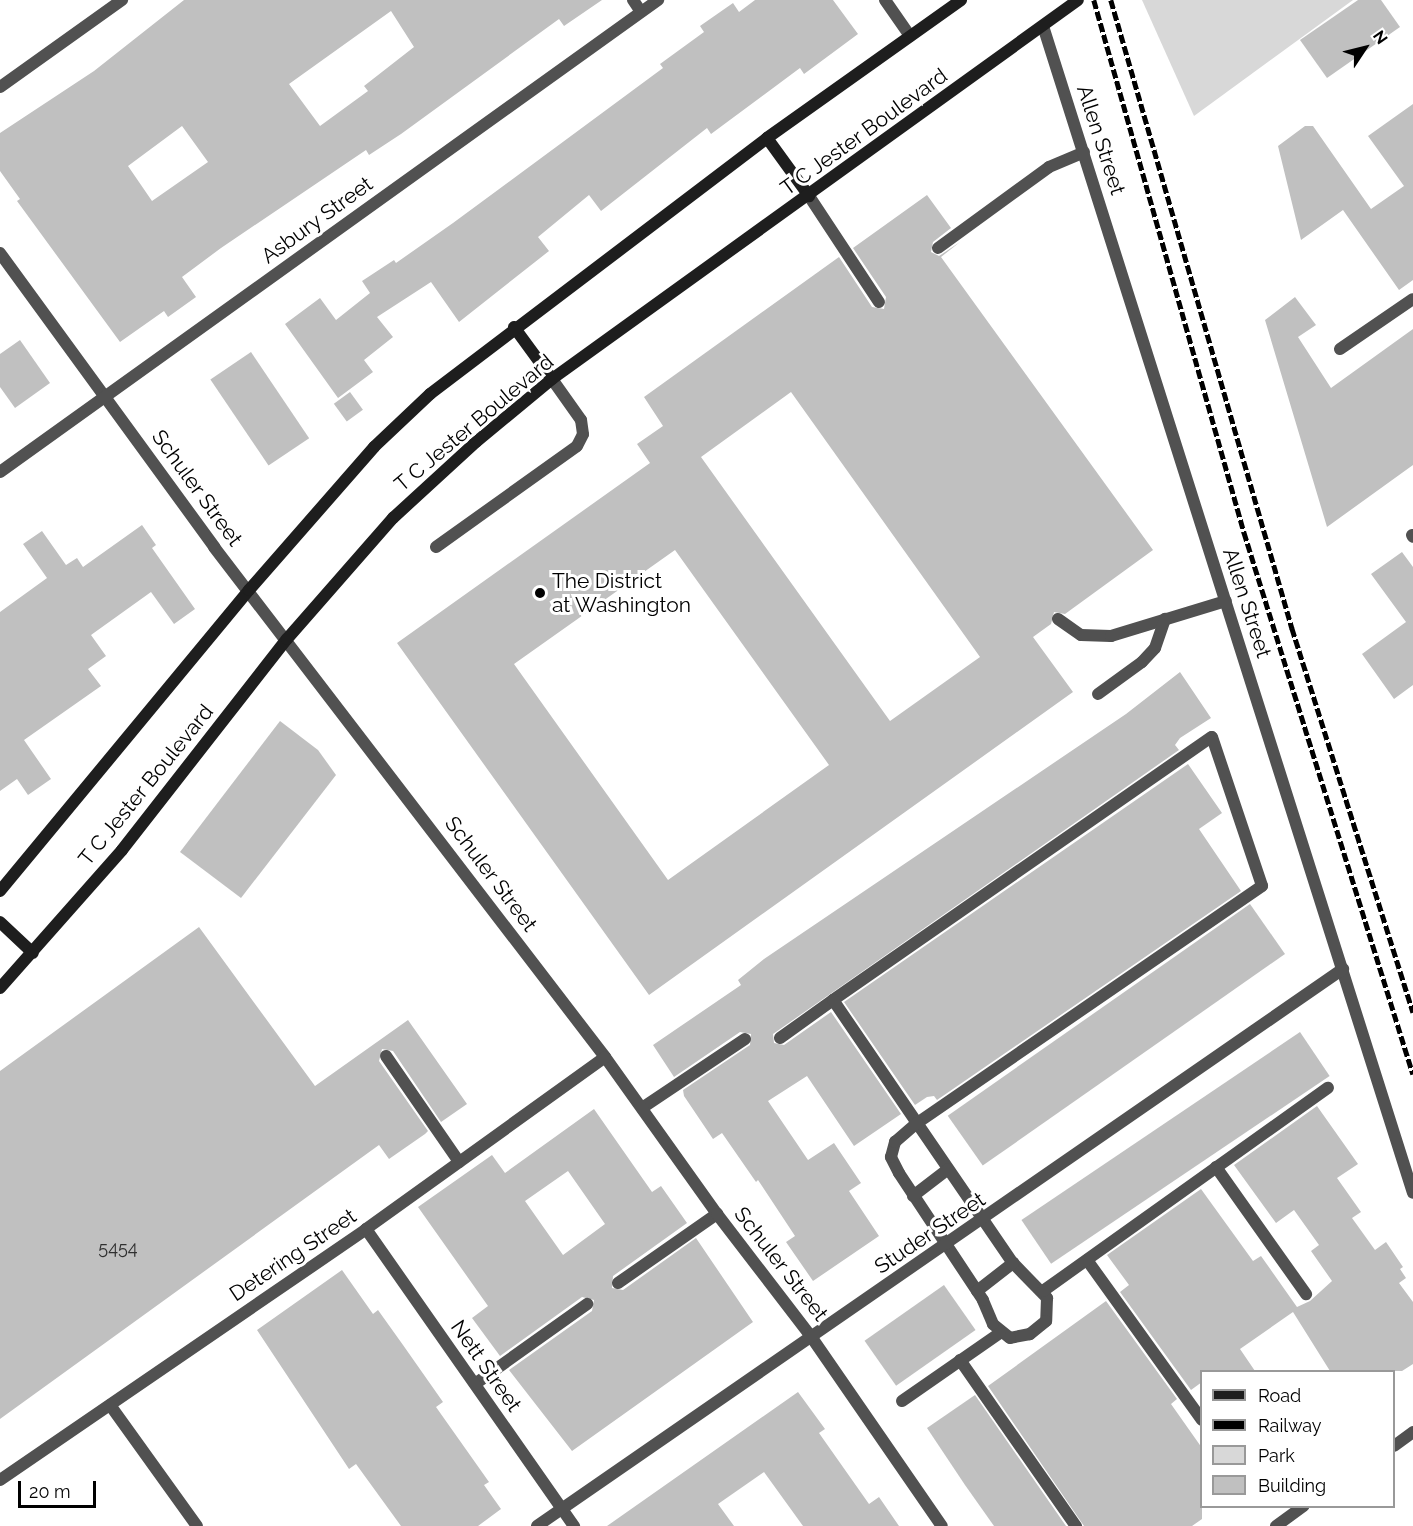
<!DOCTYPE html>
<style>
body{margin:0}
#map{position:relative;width:1413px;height:1526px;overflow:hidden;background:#fff;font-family:Raleway,sans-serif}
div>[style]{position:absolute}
.green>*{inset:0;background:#d8d8d8}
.building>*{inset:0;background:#c0c0c0;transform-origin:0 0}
.lane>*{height:12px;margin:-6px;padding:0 6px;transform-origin:6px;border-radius:6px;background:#515151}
.street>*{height:12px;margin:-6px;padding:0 6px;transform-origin:6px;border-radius:6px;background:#515151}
.secondary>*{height:12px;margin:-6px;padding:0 6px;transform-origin:6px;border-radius:6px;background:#1e1e1e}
.rail>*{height:4.5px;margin-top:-2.25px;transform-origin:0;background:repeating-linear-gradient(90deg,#000 0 9px,transparent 0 12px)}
.dots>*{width:16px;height:16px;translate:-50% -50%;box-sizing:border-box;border:3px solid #fff;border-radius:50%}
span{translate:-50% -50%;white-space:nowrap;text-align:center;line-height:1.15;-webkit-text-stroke:6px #fff;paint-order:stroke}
.number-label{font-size:18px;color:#303030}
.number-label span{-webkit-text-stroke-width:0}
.street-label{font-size:21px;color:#000}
.poi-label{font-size:21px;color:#000}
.left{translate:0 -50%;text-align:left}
.legend{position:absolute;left:1200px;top:1370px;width:195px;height:138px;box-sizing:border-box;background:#fff;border:2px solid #999;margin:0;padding:8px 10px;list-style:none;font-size:18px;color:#000}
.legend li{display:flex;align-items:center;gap:12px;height:30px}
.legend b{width:30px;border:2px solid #999}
.north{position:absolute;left:1335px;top:18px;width:60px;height:60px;-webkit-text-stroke:4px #fff;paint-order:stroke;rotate:55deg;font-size:16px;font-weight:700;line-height:24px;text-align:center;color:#000}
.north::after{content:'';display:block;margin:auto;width:21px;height:27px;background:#000;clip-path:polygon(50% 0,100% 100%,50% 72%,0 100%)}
.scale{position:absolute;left:18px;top:1481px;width:78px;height:27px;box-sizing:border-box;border:3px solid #000;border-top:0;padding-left:8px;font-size:18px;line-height:21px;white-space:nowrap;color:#000;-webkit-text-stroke:4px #fff;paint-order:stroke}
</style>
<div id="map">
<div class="green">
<div style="clip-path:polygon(1142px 0,1353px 0,1194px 116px)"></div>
</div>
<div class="building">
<div style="clip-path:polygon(evenodd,184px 0,602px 0,564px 26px,559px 19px,401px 134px,369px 155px,366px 150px,221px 248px,182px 277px,196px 297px,168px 317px,164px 311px,120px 342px,17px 201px,20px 199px,0 171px,0 133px,94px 71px,184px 0,391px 11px,414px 47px,364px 86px,368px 91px,320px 126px,289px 84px,391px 11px,184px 0,182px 126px,208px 162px,152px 201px,128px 166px,182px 126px)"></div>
<div style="clip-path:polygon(755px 0,833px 0,858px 34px,804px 74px,800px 68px,711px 134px,707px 128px,601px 211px,589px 195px,538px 237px,549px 251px,459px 322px,431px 282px,377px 317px,393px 337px,364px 360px,373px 372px,338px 398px,285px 324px,320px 298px,336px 320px,370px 293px,362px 281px,394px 260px,396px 263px,453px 223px,663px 68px,660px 64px,704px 32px,700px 26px,733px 3px,739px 12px)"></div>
<div style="clip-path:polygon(1358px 0,1381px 0,1400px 27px,1327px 78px,1300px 40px)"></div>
<div style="clip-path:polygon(1413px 104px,1413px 280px,1399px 290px,1343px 210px,1301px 240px,1278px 146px,1305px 126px,1313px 126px,1371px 209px,1404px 186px,1368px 136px)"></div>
<div style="clip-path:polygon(evenodd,927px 195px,951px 228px,933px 242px,931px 252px,939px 256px,960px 242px,941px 257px,1153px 550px,1065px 614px,1054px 612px,1051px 624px,1033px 637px,1073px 692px,649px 995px,397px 643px,650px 463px,637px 444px,663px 426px,644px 397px,839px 257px,872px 307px,884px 309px,886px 297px,853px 248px,927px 195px,791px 392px,980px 657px,890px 721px,701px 457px,791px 392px,927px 195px,675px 550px,829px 765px,668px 880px,514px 664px,675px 550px)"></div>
<div style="clip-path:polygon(1295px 297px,1316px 325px,1298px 337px,1331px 388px,1413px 329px,1413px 465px,1327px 527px,1265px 320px)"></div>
<div style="clip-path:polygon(20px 340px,50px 383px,15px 408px,0 387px,0 354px)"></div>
<div style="left:251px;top:352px;width:104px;height:49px;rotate:56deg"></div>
<div style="left:350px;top:392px;width:22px;height:20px;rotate:54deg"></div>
<div style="clip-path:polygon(142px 525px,156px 545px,152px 548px,195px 609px,174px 624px,151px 592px,91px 635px,106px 656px,88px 669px,101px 686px,24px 740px,51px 779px,28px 795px,17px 779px,0 791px,0 612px,47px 578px,23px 544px,42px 531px,66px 565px,77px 558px,83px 567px)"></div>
<div style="clip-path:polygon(1402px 552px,1413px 567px,1413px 685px,1394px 699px,1362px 654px,1406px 622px,1371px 574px)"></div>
<div style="clip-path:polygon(1180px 672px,1211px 718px,1180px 738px,1175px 745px,1179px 750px,773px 1034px,774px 1043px,784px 1045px,831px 1012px,901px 1114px,854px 1146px,807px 1076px,768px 1101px,808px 1160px,834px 1143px,861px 1183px,849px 1191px,879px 1236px,813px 1281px,786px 1242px,795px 1236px,758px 1180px,756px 1182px,722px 1133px,713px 1139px,684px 1096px,683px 1090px,750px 1045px,751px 1034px,740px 1032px,674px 1077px,653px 1045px,741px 985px,738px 980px,764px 959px,1126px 714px)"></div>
<div style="clip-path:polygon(280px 721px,318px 750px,336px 775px,241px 898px,180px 852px)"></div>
<div style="clip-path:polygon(1188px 764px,1222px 813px,1199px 829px,1241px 891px,937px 1100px,934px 1096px,927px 1097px,915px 1105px,844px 1002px)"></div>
<div style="left:1250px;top:904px;width:61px;height:369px;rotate:55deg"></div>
<div style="clip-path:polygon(199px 927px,315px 1086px,408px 1020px,467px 1104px,441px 1122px,393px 1051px,382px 1049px,379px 1061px,428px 1131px,425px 1134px,389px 1159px,379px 1145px,0 1419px,0 1071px)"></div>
<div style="left:1300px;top:1032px;width:53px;height:336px;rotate:56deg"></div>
<div style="clip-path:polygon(1317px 1106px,1358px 1164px,1337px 1178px,1361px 1212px,1352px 1218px,1375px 1250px,1386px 1242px,1403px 1267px,1400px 1269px,1406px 1278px,1399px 1283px,1413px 1302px,1413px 1364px,1402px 1371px,1330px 1371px,1293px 1312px,1240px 1349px,1255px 1371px,1202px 1371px,1202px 1382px,1191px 1390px,1120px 1292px,1129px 1285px,1107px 1255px,1201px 1189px,1253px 1261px,1261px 1256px,1297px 1307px,1310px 1301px,1332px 1281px,1311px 1251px,1319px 1245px,1294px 1210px,1276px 1223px,1234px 1165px)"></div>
<div style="clip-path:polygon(evenodd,594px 1109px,652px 1192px,661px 1186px,687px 1223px,613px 1276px,612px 1288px,623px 1290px,696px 1238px,753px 1322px,572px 1451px,509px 1370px,592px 1311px,594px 1300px,582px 1297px,500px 1356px,472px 1318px,488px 1306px,418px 1207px,492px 1155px,505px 1173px,594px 1109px,568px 1171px,605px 1224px,563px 1255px,525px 1201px,568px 1171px)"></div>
<div style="clip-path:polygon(342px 1270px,373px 1314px,378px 1310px,403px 1345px,443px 1402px,436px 1407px,489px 1482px,484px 1485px,501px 1509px,478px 1526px,401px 1526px,356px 1464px,349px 1469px,257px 1330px)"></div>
<div style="left:944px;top:1285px;width:55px;height:97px;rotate:55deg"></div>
<div style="clip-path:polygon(1106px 1301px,1177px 1399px,1171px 1404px,1202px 1448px,1202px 1519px,1192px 1526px,1084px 1526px,988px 1386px)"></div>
<div style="clip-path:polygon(798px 1392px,825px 1429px,819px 1433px,869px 1504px,879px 1497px,899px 1526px,803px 1526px,764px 1472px,718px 1504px,734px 1526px,607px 1526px)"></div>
<div style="clip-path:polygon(975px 1395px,1066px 1526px,994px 1526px,965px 1485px,927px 1428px)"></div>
</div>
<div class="lane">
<div style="left:885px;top:0;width:44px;rotate:55.2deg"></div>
<div style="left:809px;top:196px;width:127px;rotate:56.6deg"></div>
<div style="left:938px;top:248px;width:137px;rotate:-36.1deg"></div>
<div style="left:1049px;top:167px;width:38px;rotate:-23deg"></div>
<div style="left:1340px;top:349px;width:88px;rotate:-34.4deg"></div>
<div style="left:436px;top:547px;width:173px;rotate:-35.6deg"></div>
<div style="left:577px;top:446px;width:13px;rotate:-63deg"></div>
<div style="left:583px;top:434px;width:14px;rotate:-98deg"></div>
<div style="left:581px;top:420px;width:50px;rotate:-125.3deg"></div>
<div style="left:1058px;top:619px;width:28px;rotate:35deg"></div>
<div style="left:1081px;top:635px;width:30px;rotate:2deg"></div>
<div style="left:1111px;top:636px;width:120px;rotate:-16.9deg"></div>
<div style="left:1098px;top:694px;width:54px;rotate:-36deg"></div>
<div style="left:1142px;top:662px;width:19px;rotate:-47deg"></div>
<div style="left:1155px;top:648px;width:31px;rotate:-71deg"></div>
<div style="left:780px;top:1038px;width:65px;rotate:-35.6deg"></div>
<div style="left:833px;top:1000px;width:461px;rotate:-34.8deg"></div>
<div style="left:1212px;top:737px;width:157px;rotate:71.4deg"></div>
<div style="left:1262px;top:886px;width:419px;rotate:145.5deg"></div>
<div style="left:917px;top:1123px;width:149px;rotate:-124.3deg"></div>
<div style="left:386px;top:1056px;width:129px;rotate:55.4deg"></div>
<div style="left:642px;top:1108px;width:124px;rotate:-33.8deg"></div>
<div style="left:917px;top:1123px;width:170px;rotate:55.6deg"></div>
<div style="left:1013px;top:1263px;width:49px;rotate:45.8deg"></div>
<div style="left:1047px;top:1298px;width:23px;rotate:92deg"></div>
<div style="left:1046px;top:1321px;width:21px;rotate:141deg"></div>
<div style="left:1030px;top:1334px;width:20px;rotate:169deg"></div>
<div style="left:1010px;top:1338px;width:22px;rotate:-141deg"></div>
<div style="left:993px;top:1324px;width:26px;rotate:-113deg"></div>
<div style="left:983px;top:1300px;width:152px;rotate:-123.5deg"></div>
<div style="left:899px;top:1173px;width:18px;rotate:-117deg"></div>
<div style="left:891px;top:1157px;width:16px;rotate:-75deg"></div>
<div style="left:895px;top:1142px;width:29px;rotate:-41deg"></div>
<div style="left:1216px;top:1167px;width:156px;rotate:54.7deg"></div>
<div style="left:913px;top:1196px;width:44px;rotate:-37.6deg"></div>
<div style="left:1087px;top:1260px;width:197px;rotate:54.3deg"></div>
<div style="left:618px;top:1283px;width:121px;rotate:-34.9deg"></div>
<div style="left:977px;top:1291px;width:46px;rotate:-37.9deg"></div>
<div style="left:1043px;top:1291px;width:350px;rotate:-35.5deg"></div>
<div style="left:960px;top:1360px;width:203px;rotate:55.1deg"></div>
<div style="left:475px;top:1384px;width:138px;rotate:-35.5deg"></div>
<div style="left:902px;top:1401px;width:119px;rotate:-34.8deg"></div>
</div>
<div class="street">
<div style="left:633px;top:0;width:14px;rotate:56deg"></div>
<div style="left:1043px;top:26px;width:1224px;rotate:72.41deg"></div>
<div style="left:0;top:87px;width:150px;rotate:-35.5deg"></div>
<div style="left:0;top:253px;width:364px;rotate:53.9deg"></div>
<div style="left:214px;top:547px;width:643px;rotate:52.52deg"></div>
<div style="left:605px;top:1057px;width:193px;rotate:54.5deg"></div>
<div style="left:717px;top:1214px;width:153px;rotate:52.5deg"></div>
<div style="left:810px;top:1335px;width:232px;rotate:55.4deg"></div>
<div style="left:0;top:472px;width:810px;rotate:-35.65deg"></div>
<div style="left:1412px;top:535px;width:2px;rotate:63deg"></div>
<div style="left:366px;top:1229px;width:363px;rotate:55deg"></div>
<div style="left:110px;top:1405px;width:149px;rotate:54.3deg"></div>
<div style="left:1394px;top:1446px;width:24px;rotate:-36deg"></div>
<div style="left:0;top:1480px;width:444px;rotate:-34.4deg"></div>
<div style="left:366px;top:1229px;width:294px;rotate:-35.7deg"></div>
<div style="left:537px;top:1526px;width:980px;rotate:-34.65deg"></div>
<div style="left:1276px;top:1526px;width:34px;rotate:-36deg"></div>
</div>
<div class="secondary">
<div style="left:767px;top:138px;width:72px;rotate:54.1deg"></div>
<div style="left:514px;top:327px;width:64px;rotate:53.8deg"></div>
<div style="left:0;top:891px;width:391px;rotate:-50.4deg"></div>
<div style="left:249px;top:590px;width:190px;rotate:-48.8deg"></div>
<div style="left:374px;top:447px;width:77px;rotate:-43.4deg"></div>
<div style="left:430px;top:394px;width:423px;rotate:-37.2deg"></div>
<div style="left:767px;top:138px;width:238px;rotate:-35.4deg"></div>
<div style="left:0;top:922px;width:45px;rotate:43.2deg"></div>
<div style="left:0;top:988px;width:184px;rotate:-48.5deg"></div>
<div style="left:122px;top:850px;width:268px;rotate:-52deg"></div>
<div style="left:287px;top:639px;width:161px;rotate:-48.8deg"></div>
<div style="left:393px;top:518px;width:113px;rotate:-42.5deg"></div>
<div style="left:476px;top:442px;width:99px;rotate:-39.7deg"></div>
<div style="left:552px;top:379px;width:648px;rotate:-35.77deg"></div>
</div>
<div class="rail">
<div style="left:1094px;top:0;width:553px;rotate:74.25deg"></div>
<div style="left:1244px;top:532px;width:568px;rotate:72.68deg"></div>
<div style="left:1111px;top:0;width:654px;rotate:73.92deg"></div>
<div style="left:1292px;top:628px;width:403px;rotate:72.5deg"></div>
</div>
<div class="dots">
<div style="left:540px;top:593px;background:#000"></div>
</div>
<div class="number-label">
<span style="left:118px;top:1248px">5454</span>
</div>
<div class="street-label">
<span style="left:864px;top:132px;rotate:-36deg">T C Jester Boulevard</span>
<span style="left:1101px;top:140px;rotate:72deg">Allen Street</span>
<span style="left:317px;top:220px;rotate:-36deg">Asbury Street</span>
<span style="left:474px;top:423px;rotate:-40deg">T C Jester Boulevard</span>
<span style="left:197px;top:488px;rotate:54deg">Schuler Street</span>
<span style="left:1247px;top:603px;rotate:72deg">Allen Street</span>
<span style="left:146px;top:785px;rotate:-51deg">T C Jester Boulevard</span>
<span style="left:491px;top:874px;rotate:53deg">Schuler Street</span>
<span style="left:930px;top:1233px;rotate:-34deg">Studer Street</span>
<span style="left:293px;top:1255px;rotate:-34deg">Detering Street</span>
<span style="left:781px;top:1264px;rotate:52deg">Schuler Street</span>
<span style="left:486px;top:1366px;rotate:55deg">Nett Street</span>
</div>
<div class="poi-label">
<span class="left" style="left:552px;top:593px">The District<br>at Washington</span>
</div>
<ul class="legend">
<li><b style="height:8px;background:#1e1e1e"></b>Road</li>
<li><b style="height:8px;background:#000"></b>Railway</li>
<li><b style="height:16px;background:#d8d8d8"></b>Park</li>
<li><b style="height:16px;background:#c0c0c0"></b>Building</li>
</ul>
<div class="north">N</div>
<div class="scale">20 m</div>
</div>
